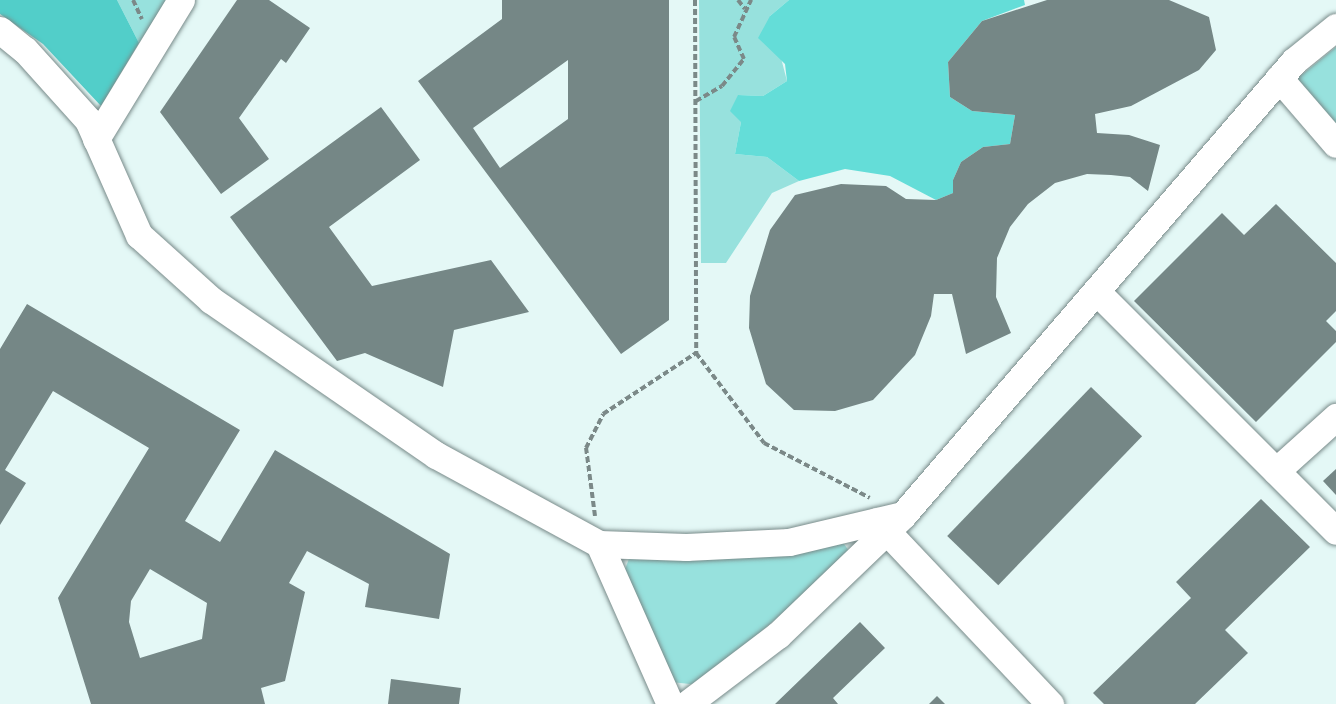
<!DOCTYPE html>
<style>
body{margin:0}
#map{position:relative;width:1336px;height:704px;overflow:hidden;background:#e4f8f6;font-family:Raleway,sans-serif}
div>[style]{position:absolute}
.green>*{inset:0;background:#97e1dd}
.forest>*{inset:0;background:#52cec9}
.water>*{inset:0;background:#64ddd8}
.building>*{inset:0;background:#758786;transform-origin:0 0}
.path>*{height:4px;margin-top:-2px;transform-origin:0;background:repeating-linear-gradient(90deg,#7b8988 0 6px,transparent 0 9px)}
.roads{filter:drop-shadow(0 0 2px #788a89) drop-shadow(0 0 2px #788a89)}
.minor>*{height:27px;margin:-13.5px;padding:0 13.5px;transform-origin:13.5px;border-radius:13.5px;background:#fff}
span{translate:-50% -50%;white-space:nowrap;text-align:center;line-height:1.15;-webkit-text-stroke:6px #fff;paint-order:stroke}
</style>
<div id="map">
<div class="green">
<div style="clip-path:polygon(117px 0,167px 0,139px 43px)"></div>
<div style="clip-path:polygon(699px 0,789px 0,770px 16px,787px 81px,763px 96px,738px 95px,741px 122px,735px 154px,767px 157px,799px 181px,772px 193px,726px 263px,701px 263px)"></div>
<div style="clip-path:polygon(1336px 47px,1336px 132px,1293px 82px)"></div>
<div style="clip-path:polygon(842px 541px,851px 554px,699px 685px,671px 682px,624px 572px,630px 556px)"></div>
</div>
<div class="forest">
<div style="clip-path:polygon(0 0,117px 0,139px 43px,101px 106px,43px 44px,0 14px)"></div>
</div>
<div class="water">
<div style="clip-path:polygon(789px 0,1024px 0,1025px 5px,982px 21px,948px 62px,950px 97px,972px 111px,1015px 115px,1010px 144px,983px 147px,961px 162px,953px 180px,953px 193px,936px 200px,890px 176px,845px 169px,799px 181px,767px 157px,735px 154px,741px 122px,730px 111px,738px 95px,763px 96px,787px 81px,785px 64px,758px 38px,770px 16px)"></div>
</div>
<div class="building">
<div style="clip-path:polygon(237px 0,269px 0,310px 28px,286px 63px,281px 59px,239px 118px,269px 159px,221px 194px,160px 112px)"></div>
<div style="clip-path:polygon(evenodd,502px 0,669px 0,669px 320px,621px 354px,418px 81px,502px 19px,502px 0,568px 60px,568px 119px,500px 168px,473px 128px,568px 60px)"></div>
<div style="clip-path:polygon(1047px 0,1169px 0,1209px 17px,1216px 50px,1199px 70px,1131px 106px,1095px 114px,1097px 133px,1129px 135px,1160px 145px,1148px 191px,1130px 177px,1111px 175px,1087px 174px,1055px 183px,1028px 204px,1010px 227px,997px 258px,996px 297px,1011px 333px,966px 354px,952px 294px,934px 294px,931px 316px,915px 355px,873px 400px,835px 411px,794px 410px,766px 384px,749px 328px,750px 296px,770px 230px,795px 195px,841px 184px,886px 186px,906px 199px,936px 200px,953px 193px,953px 180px,961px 162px,983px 147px,1010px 144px,1015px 115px,972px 111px,950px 97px,948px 62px,982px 21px)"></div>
<div style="clip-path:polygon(381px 107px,420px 160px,329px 227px,372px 286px,491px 260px,529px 312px,454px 330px,443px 387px,365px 353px,337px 361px,230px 217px)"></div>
<div style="clip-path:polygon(1276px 204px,1336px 263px,1336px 311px,1326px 321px,1336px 331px,1336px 342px,1256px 422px,1134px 301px,1222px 213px,1244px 235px)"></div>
<div style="clip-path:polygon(evenodd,27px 304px,240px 430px,185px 521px,220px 542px,275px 450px,450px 554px,439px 619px,365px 607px,369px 584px,307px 551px,289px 583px,305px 592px,285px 681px,261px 688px,265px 704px,91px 704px,58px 598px,149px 448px,53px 391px,5px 470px,26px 483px,0 525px,0 349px,27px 304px,150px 569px,207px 603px,202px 639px,140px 658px,129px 622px,131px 601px,150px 569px)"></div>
<div style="left:1091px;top:387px;width:71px;height:207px;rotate:44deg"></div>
<div style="clip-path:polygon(1336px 469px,1336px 495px,1323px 481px)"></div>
<div style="clip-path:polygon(1261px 499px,1310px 547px,1225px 630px,1248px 653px,1195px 704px,1104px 704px,1093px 693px,1191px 598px,1176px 582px)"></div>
<div style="clip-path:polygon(860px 622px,885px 648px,833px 698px,838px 704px,775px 704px)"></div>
<div style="clip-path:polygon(391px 679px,461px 688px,459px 704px,388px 704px)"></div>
<div style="clip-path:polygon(937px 696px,945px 704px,929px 704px)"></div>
</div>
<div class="path">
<div style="left:133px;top:0;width:21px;rotate:65deg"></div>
<div style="left:695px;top:0;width:353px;rotate:89.8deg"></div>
<div style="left:738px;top:0;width:11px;rotate:52deg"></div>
<div style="left:696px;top:101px;width:30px;rotate:-30deg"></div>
<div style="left:722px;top:86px;width:35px;rotate:-51deg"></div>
<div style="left:744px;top:59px;width:24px;rotate:-114deg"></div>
<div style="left:734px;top:37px;width:41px;rotate:-65.3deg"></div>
<div style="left:595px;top:516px;width:69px;rotate:-97.5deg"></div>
<div style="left:586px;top:448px;width:38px;rotate:-63deg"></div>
<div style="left:603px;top:414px;width:111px;rotate:-33.3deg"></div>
<div style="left:696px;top:353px;width:113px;rotate:52.9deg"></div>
<div style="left:764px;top:443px;width:119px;rotate:27.4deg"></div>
</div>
<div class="roads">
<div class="minor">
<div style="left:0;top:30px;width:32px;rotate:39deg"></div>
<div style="left:25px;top:50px;width:94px;rotate:48deg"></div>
<div style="left:88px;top:120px;width:126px;rotate:66.1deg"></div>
<div style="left:139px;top:235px;width:97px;rotate:42.1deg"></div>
<div style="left:211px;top:300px;width:273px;rotate:34.6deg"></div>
<div style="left:436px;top:455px;width:186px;rotate:28.6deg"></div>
<div style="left:1279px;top:78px;width:87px;rotate:49.2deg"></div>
<div style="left:96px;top:139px;width:163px;rotate:-58.6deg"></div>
<div style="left:1096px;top:291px;width:339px;rotate:45deg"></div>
<div style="left:1276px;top:471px;width:81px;rotate:-42deg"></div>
<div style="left:877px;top:521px;width:252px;rotate:46.6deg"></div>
<div style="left:670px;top:704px;width:175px;rotate:-113.9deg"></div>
<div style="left:599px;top:544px;width:87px;rotate:2deg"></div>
<div style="left:686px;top:547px;width:103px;rotate:-2.8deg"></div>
<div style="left:789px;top:542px;width:116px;rotate:-13.4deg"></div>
<div style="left:687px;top:704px;width:114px;rotate:-37.2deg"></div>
<div style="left:778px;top:635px;width:173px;rotate:-43.8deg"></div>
<div style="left:903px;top:515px;width:599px;rotate:-49.26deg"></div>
<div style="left:1294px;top:61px;width:54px;rotate:-39deg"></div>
</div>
</div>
</div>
